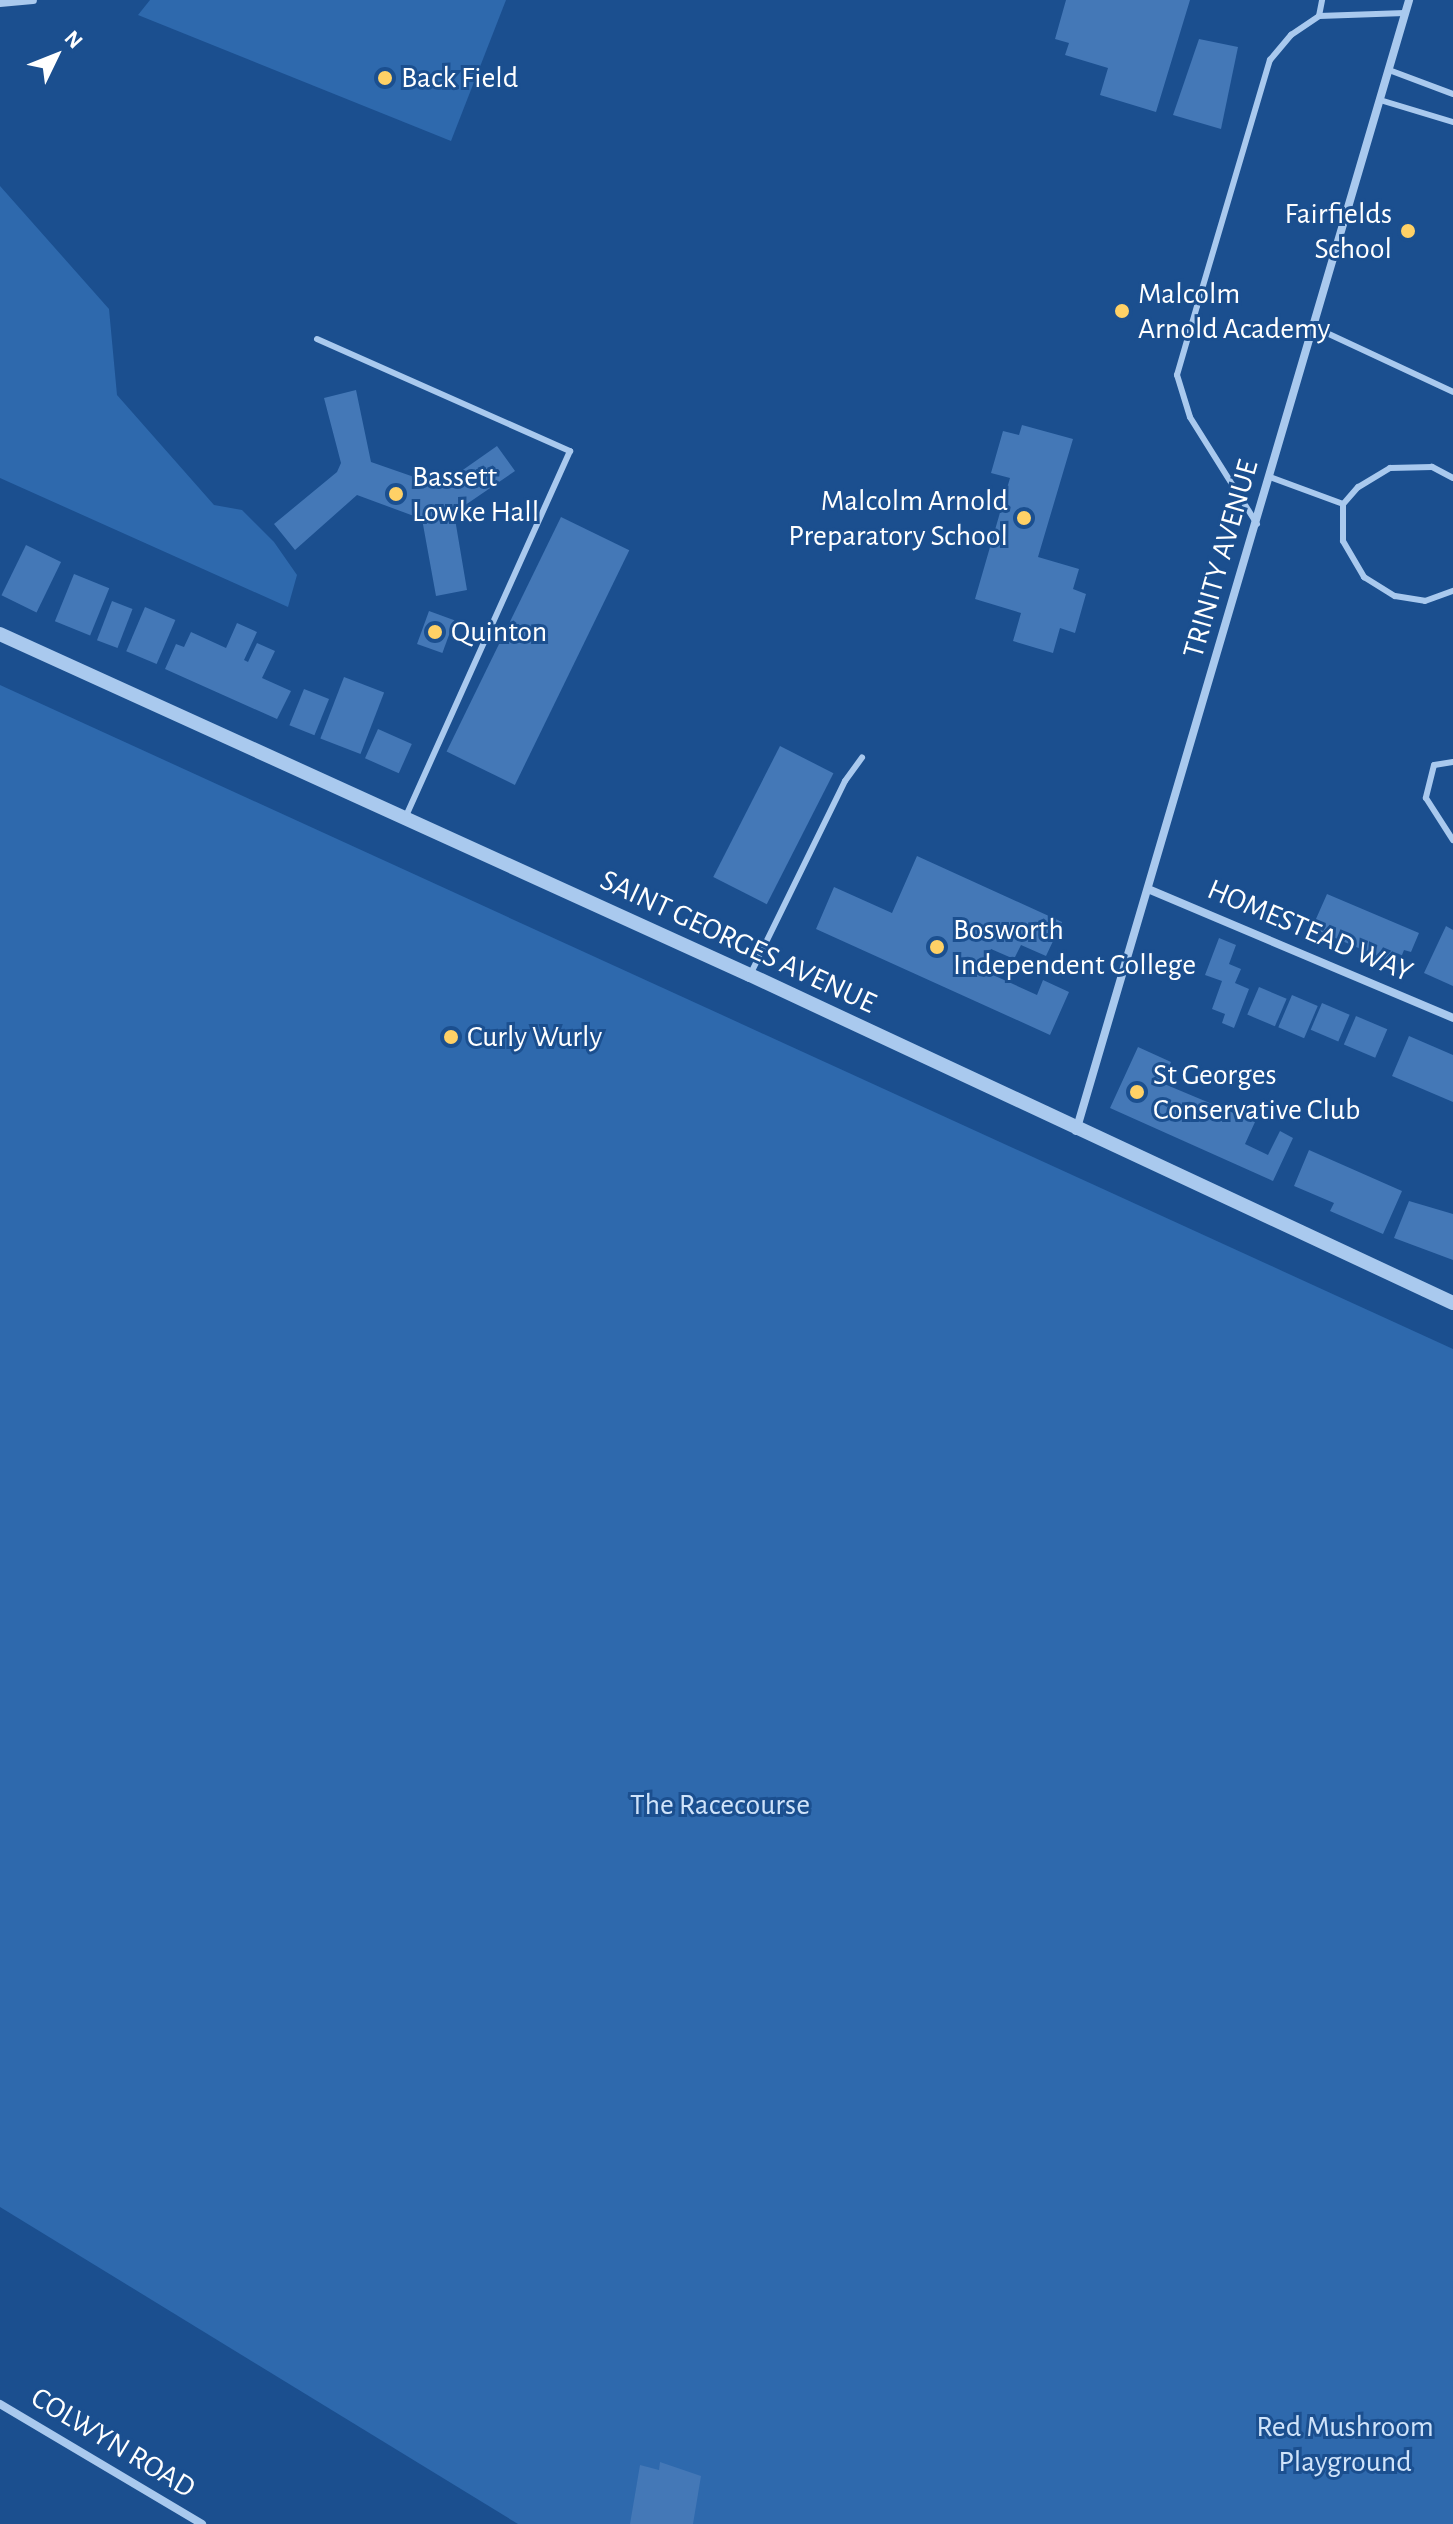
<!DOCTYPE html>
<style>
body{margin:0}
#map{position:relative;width:1453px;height:2524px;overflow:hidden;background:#1b4f8f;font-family:"Alegreya Sans",sans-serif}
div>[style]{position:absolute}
.green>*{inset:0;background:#2e69ad}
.building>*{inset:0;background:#4478b7;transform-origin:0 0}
.service>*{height:6px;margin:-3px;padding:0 3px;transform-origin:3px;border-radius:3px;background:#a9c9ee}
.minor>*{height:8px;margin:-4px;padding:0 4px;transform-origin:4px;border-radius:4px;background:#a9c9ee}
.tertiary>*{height:14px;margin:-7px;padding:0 7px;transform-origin:7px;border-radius:7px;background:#a9c9ee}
.dots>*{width:22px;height:22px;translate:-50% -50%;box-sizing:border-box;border:4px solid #1b4f8f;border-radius:50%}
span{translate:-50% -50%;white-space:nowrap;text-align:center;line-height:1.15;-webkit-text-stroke:6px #1b4f8f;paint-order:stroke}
.poi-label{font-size:30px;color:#fff}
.left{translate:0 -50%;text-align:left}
.right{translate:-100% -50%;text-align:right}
.street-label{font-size:30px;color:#fff}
.park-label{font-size:30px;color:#cfe3fa}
.north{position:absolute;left:16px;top:16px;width:80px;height:80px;-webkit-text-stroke:6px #1b4f8f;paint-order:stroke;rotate:47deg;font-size:22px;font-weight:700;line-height:32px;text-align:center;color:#fff}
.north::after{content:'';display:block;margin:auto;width:28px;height:36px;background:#fff;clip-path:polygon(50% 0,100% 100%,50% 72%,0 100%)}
</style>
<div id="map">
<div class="green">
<div style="clip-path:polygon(150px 0,506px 0,451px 141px,138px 15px)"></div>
<div style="clip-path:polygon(0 186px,109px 309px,117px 395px,214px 505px,242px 510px,274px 542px,297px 575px,288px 607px,0 478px)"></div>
<div style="clip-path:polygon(0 685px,1453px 1349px,1453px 2524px,518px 2524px,0 2207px)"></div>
</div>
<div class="building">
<div style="clip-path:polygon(1066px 0,1190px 0,1156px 112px,1100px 95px,1108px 68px,1065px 55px,1069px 43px,1055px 39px)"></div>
<div style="clip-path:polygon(1199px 39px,1238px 47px,1221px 129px,1173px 115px)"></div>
<div style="clip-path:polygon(356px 390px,371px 462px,440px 486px,497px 446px,515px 471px,458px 510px,455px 519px,467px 590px,436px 596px,422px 519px,357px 495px,295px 550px,274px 524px,337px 472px,341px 463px,324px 398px)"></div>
<div style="clip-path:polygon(1022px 425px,1073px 439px,1038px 557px,1079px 569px,1073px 589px,1086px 594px,1075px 633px,1060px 628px,1053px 653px,1013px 641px,1021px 613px,975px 599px,1010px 478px,991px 473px,1003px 431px,1019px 435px)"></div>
<div style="left:561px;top:517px;width:76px;height:261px;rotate:26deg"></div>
<div style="left:26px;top:545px;width:39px;height:56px;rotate:26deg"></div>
<div style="left:74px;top:574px;width:38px;height:51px;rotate:22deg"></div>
<div style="left:112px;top:601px;width:22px;height:42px;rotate:21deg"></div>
<div style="left:145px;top:607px;width:33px;height:48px;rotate:23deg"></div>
<div style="left:429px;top:611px;width:27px;height:35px;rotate:20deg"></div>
<div style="clip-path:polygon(237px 623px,257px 632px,244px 660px,248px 662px,257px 643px,275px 651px,262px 678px,291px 691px,277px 719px,165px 669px,176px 644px,184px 647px,191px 632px,226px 648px)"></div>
<div style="left:344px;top:677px;width:43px;height:66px;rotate:21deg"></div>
<div style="left:304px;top:689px;width:27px;height:39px;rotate:22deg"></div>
<div style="left:378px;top:729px;width:37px;height:32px;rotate:24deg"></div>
<div style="left:780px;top:746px;width:60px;height:147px;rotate:27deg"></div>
<div style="clip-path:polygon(917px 856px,1062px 922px,1046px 956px,1021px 945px,1014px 959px,991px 949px,982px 970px,1037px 995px,1043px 980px,1069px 992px,1050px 1035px,816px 929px,834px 887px,892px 913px)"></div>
<div style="clip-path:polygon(1327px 894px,1419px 933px,1411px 952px,1404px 950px,1398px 965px,1312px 928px)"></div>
<div style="clip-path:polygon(1446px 926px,1453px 930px,1453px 986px,1424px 973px)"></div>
<div style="clip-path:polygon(1219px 938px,1236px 945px,1229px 964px,1241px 969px,1235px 983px,1249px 989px,1234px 1028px,1222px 1023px,1225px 1014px,1212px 1009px,1222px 981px,1205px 975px)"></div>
<div style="left:1259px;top:987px;width:30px;height:30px;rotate:23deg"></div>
<div style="left:1292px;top:995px;width:28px;height:35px;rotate:23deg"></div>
<div style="left:1322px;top:1003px;width:30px;height:29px;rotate:23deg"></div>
<div style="left:1356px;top:1016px;width:34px;height:31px;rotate:23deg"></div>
<div style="clip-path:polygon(1409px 1036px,1453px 1055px,1453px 1102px,1392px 1076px)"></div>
<div style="clip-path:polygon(1138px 1047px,1171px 1062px,1162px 1083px,1255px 1122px,1245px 1144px,1268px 1155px,1280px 1131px,1293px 1138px,1273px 1181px,1110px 1108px)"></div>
<div style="clip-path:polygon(1309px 1150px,1402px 1191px,1383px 1234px,1330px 1211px,1334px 1203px,1294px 1186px)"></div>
<div style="clip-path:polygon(1409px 1201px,1453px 1214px,1453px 1260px,1394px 1238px)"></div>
<div style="clip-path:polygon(660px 2462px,701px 2476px,693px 2524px,630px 2524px,640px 2465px,659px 2470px)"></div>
</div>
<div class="service">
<div style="left:1319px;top:16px;width:16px;rotate:-79deg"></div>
<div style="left:1389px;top:70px;width:68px;rotate:20.6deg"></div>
<div style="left:1380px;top:100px;width:76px;rotate:16.8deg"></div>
<div style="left:1316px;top:328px;width:151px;rotate:25deg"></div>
<div style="left:317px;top:339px;width:277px;rotate:23.9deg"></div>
<div style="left:570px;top:451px;width:402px;rotate:114.2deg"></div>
<div style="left:1270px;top:477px;width:78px;rotate:20.3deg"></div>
<div style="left:1453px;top:478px;width:24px;rotate:-152deg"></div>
<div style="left:1432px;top:467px;width:42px;rotate:178.6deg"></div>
<div style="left:1390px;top:468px;width:37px;rotate:149deg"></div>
<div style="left:1358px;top:487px;width:23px;rotate:131deg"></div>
<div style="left:1343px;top:504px;width:37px;rotate:90deg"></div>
<div style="left:1343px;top:541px;width:42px;rotate:59.7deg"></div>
<div style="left:1364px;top:577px;width:36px;rotate:32deg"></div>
<div style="left:1395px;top:596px;width:30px;rotate:9deg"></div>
<div style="left:1425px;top:601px;width:30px;rotate:-20deg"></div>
<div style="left:1257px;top:524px;width:126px;rotate:-122.1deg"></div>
<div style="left:1190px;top:417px;width:44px;rotate:-107.2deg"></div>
<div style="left:1177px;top:375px;width:72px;rotate:-73.8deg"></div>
<div style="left:1197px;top:306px;width:257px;rotate:-73.5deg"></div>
<div style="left:1270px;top:60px;width:33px;rotate:-50deg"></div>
<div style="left:1291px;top:35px;width:34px;rotate:-34deg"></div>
<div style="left:1319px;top:16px;width:86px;rotate:-2deg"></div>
<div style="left:1453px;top:762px;width:19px;rotate:171deg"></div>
<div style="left:1434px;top:765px;width:34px;rotate:104deg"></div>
<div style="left:1426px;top:798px;width:50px;rotate:57.3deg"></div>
<div style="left:750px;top:975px;width:216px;rotate:-63.9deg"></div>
<div style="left:845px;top:781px;width:29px;rotate:-54deg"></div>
</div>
<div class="minor">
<div style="left:0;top:3px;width:33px;rotate:-5deg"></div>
<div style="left:1148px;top:889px;width:331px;rotate:22.9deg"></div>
<div style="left:1076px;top:1131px;width:1179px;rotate:-73.59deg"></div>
<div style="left:0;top:2404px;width:235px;rotate:30.7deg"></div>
</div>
<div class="tertiary">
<div style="left:0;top:634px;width:824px;rotate:24.45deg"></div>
<div style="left:750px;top:975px;width:776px;rotate:25.01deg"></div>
</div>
<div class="dots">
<div style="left:385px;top:78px;background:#ffd166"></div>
<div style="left:1408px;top:231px;background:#ffd166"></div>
<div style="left:1122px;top:311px;background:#ffd166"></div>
<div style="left:396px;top:494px;background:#ffd166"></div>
<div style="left:1024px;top:518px;background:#ffd166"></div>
<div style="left:435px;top:632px;background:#ffd166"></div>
<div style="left:937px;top:947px;background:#ffd166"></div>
<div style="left:451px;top:1037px;background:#ffd166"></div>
<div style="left:1137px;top:1092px;background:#ffd166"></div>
</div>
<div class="poi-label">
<span class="left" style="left:401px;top:78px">Back Field</span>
<span class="right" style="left:1392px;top:231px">Fairfields<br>School</span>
<span class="left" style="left:1138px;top:311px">Malcolm<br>Arnold Academy</span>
<span class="left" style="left:412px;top:494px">Bassett<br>Lowke Hall</span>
<span class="right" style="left:1008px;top:518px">Malcolm Arnold<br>Preparatory School</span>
<span class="left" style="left:451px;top:632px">Quinton</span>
<span class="left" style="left:953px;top:947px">Bosworth<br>Independent College</span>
<span class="left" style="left:467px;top:1037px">Curly Wurly</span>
<span class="left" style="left:1153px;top:1092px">St Georges<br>Conservative Club</span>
</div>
<div class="street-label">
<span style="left:1221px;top:559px;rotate:-74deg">TRINITY AVENUE</span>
<span style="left:1310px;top:931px;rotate:23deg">HOMESTEAD WAY</span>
<span style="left:738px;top:942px;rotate:25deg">SAINT GEORGES AVENUE</span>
<span style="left:113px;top:2443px;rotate:31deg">COLWYN ROAD</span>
</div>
<div class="park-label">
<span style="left:720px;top:1805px">The Racecourse</span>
<span style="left:1345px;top:2444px">Red Mushroom<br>Playground</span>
</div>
<div class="north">N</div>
</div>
